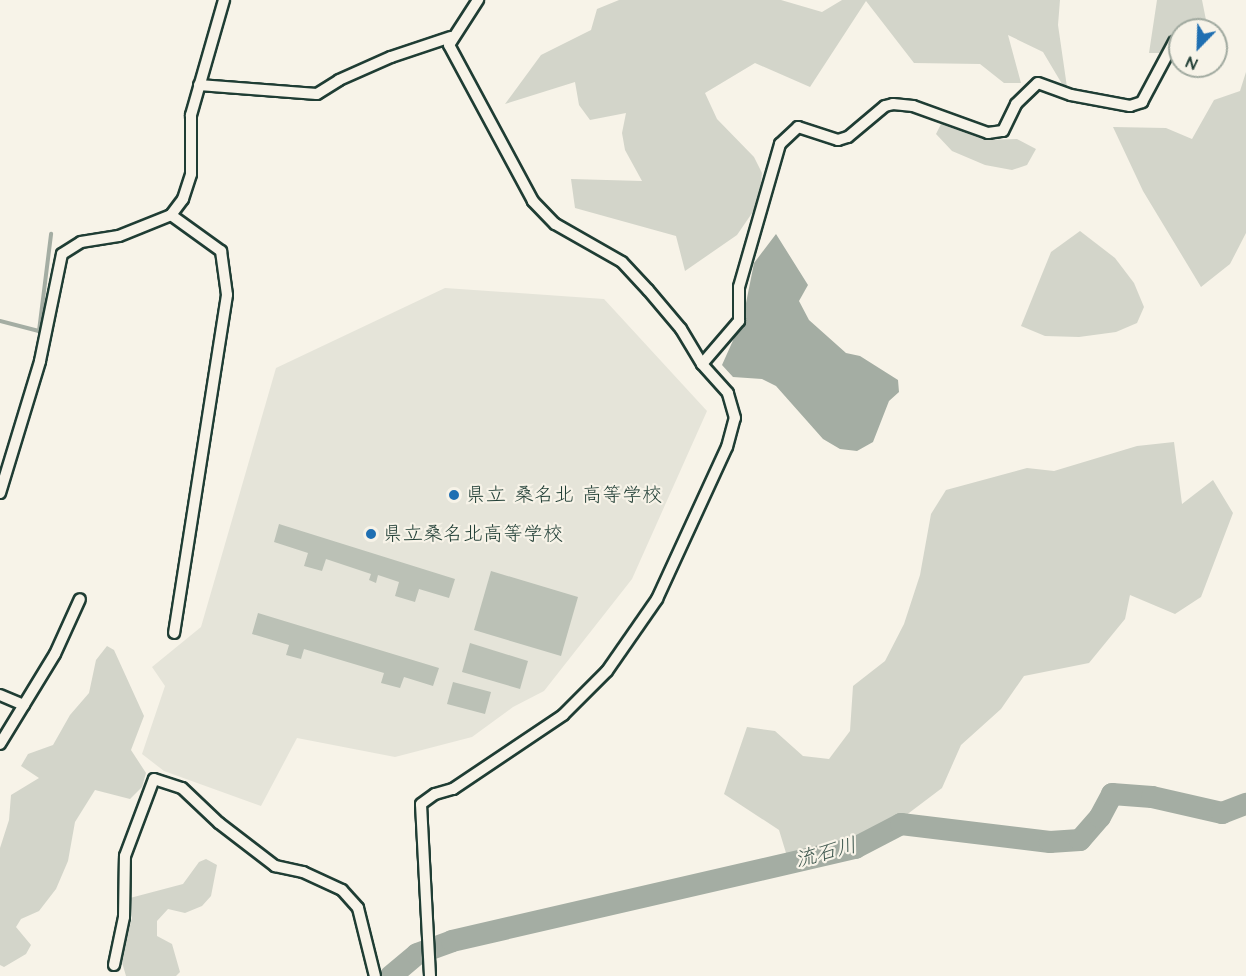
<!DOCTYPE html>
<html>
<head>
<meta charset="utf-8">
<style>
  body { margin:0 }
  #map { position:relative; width:1246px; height:976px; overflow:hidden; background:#f7f3e8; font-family:"Architects Daughter","Klee One",sans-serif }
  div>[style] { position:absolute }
  .built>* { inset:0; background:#e5e4d9 }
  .green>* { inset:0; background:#d3d5ca }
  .water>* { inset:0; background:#a4ada3 }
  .stream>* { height:4px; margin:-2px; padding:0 2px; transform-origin:2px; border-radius:2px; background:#a4ada3 }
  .river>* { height:22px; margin:-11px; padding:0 11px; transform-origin:11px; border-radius:11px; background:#a4ada3 }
  .building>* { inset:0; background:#bbc1b6 }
  .roads { filter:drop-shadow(2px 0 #1f3d34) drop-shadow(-2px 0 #1f3d34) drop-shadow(0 2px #1f3d34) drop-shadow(0 -2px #1f3d34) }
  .street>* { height:10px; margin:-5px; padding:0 5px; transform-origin:5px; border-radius:5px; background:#f7f3e8 }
  .dots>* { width:16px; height:16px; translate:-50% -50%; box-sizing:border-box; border:3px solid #f7f3e8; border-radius:50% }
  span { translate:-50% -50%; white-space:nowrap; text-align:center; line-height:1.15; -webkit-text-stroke:4.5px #f7f3e8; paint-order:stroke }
  .poi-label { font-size:20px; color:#1f3d34 }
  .left { translate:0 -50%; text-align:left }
  .water-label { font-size:21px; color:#405950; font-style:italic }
  .north { position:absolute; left:1168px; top:18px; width:60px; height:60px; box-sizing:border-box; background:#f7f3e8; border:2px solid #a1aaa0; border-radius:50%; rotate:203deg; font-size:16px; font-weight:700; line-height:24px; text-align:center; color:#1f3d34 }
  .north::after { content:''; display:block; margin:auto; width:21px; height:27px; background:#1f6fb2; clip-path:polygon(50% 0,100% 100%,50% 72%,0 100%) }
</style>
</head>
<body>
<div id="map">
  <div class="built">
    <div style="clip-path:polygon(445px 288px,604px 299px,707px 411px,632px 579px,544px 691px,513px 707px,472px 737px,395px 757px,297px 738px,261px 806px,164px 771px,142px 754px,165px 686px,152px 667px,201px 627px,276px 368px)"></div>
  </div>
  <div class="green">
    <div style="clip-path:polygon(619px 0,781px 0,822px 12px,842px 0,1060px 0,1058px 25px,1068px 94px,1043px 52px,1008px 35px,1021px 83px,1004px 83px,980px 64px,914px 63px,866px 1px,810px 87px,755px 63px,705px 93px,717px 119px,754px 157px,762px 173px,759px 203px,737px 235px,685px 271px,676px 236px,575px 208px,571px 179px,642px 181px,625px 150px,622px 133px,626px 113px,590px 120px,579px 105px,575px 82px,505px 104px,541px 55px,591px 30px,597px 9px)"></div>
    <div style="clip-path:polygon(1157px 0,1202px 0,1206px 20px,1199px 30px,1180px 30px,1180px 53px,1149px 53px)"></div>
    <div style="clip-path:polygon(1246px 72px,1246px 233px,1230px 264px,1201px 287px,1143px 191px,1113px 127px,1166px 128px,1192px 139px,1214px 100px,1240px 91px)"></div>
    <div style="clip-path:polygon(941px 124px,985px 140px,1017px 139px,1036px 149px,1027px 165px,1012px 170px,985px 165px,952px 151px,936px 134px)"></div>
    <div style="clip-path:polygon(1080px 231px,1115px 258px,1134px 283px,1144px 307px,1137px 323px,1116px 332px,1079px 337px,1045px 336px,1021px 326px,1051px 252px)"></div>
    <div style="clip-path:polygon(1174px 442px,1182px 504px,1213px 480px,1233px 513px,1201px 597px,1175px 614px,1130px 595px,1125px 619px,1089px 663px,1024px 676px,1001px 709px,961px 745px,942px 788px,901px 819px,852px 845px,804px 855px,786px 853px,779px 830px,724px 794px,747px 727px,775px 731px,803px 756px,829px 759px,850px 731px,853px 686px,885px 661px,904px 624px,920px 575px,931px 514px,946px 490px,1027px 468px,1054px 471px,1137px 446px)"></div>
    <div style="clip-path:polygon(107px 646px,114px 650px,144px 716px,131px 750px,146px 773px,142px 787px,130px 799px,95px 790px,75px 822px,68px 861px,56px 889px,39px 911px,21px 919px,16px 927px,31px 945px,26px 954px,4px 967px,0 965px,0 848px,9px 820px,11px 795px,39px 778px,21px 766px,28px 754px,53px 745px,70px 715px,89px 693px,96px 660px)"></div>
    <div style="clip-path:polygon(206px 859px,217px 865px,211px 896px,202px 906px,185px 913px,168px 909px,157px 921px,157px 936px,172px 944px,180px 972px,176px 976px,126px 976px,121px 959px,132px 918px,127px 904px,130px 898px,183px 884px,199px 862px)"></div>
  </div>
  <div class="water">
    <div style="clip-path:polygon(776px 234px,808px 285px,799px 301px,809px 320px,846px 353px,860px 356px,898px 380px,899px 392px,889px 401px,873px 442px,857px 451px,840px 449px,823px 439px,776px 386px,762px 379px,733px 377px,722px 365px,743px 318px,754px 263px)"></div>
  </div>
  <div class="stream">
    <div style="left:0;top:321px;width:40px;rotate:14.4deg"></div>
    <div style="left:39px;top:331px;width:98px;rotate:-82.9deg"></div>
  </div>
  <div class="river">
    <div style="left:391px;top:976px;width:34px;rotate:-40deg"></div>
    <div style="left:417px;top:954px;width:37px;rotate:-20deg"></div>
    <div style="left:452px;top:941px;width:414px;rotate:-13deg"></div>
    <div style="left:855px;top:848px;width:52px;rotate:-27.6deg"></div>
    <div style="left:901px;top:824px;width:150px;rotate:6.9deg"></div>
    <div style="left:1050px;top:842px;width:30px;rotate:-4deg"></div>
    <div style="left:1080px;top:840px;width:30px;rotate:-49deg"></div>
    <div style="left:1100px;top:817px;width:26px;rotate:-62deg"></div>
    <div style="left:1112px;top:794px;width:40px;rotate:4.3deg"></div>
    <div style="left:1152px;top:797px;width:72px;rotate:12.9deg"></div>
    <div style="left:1222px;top:813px;width:26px;rotate:-21deg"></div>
  </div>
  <div class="building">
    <div style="clip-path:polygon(279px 524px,455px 579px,449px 598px,419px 589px,415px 602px,395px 596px,399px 582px,378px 575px,376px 583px,369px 580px,371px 574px,326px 559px,322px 571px,304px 566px,308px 553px,274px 542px)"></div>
    <div style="clip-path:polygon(491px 571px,578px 597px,561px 656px,474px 630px)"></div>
    <div style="clip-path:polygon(258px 613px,439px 668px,433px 686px,404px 677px,400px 688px,381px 683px,384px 673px,304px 649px,301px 659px,286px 655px,289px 645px,252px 634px)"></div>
    <div style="clip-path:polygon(470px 643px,528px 661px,520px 689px,462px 672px)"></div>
    <div style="clip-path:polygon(453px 682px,491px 692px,485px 714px,447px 704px)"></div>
  </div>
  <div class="roads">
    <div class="street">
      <div style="left:199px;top:85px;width:118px;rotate:4.4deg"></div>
      <div style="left:317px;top:94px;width:26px;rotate:-32deg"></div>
      <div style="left:339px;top:80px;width:57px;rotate:-23.9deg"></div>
      <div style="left:391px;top:57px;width:63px;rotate:-18.4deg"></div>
      <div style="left:171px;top:215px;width:62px;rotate:35.8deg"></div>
      <div style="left:221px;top:251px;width:44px;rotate:82.2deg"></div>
      <div style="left:227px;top:295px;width:342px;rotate:98.9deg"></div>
      <div style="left:702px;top:364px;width:57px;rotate:-49.3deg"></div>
      <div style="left:739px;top:321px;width:34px;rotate:-90deg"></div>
      <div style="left:739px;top:287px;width:149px;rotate:-74deg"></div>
      <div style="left:780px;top:144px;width:25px;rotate:-43deg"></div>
      <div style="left:798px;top:127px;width:42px;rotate:18deg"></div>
      <div style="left:838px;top:140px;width:10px;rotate:-17deg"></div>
      <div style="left:848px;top:137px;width:48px;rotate:-40deg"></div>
      <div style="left:885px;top:106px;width:8px;rotate:-14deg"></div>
      <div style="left:893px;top:104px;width:20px;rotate:6deg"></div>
      <div style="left:913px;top:106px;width:80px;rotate:19.8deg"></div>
      <div style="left:988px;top:133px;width:15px;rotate:-8deg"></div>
      <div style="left:1003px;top:131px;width:30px;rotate:-64deg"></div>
      <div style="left:1016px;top:104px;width:30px;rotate:-44deg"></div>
      <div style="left:1038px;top:83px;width:35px;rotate:20deg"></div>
      <div style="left:1071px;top:95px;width:60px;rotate:10.6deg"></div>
      <div style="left:1130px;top:106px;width:13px;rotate:-18deg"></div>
      <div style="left:1142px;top:102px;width:68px;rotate:-61.9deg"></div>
      <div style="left:0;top:493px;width:138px;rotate:-73.1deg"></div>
      <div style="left:40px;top:361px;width:109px;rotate:-78.4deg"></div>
      <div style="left:62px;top:254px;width:22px;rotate:-32deg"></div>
      <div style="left:81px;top:242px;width:38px;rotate:-9deg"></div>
      <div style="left:119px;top:236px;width:56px;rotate:-22deg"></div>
      <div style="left:171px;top:215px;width:20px;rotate:-53deg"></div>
      <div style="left:183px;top:199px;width:26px;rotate:-72deg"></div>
      <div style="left:191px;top:174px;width:59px;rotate:-90deg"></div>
      <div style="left:191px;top:115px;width:120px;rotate:-74deg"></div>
      <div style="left:0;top:695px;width:26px;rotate:23deg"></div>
      <div style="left:0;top:744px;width:105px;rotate:-58.6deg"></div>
      <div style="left:55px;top:654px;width:60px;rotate:-65.6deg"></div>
      <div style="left:114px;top:965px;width:49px;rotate:-78.2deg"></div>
      <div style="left:124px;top:917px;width:61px;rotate:-89.1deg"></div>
      <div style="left:125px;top:856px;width:82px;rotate:-69.4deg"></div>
      <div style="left:154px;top:779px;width:29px;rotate:18deg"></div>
      <div style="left:182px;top:788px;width:51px;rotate:43.4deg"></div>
      <div style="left:219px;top:823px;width:71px;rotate:37.5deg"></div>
      <div style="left:275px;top:866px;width:29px;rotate:12deg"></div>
      <div style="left:303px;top:872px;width:43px;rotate:24.8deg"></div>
      <div style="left:342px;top:890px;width:24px;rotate:48deg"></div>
      <div style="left:358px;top:908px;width:70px;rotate:76deg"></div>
      <div style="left:430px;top:976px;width:172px;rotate:-93deg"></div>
      <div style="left:421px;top:804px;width:17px;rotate:-36deg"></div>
      <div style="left:435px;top:794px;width:19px;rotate:-16deg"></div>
      <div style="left:453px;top:789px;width:133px;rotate:-33.9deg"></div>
      <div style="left:563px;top:715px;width:62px;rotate:-45deg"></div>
      <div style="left:607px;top:671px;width:88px;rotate:-55.2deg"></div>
      <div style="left:657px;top:599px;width:167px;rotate:-65.3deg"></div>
      <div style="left:727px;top:447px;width:30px;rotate:-75deg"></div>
      <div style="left:735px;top:418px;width:26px;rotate:-106deg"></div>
      <div style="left:728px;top:393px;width:39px;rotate:-132deg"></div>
      <div style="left:702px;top:364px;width:41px;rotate:-121deg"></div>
      <div style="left:681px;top:329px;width:51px;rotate:-130.2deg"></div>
      <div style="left:648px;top:290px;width:38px;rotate:-133deg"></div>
      <div style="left:622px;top:262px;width:77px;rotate:-150.4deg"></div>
      <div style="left:555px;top:224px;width:32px;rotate:-134deg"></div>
      <div style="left:533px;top:201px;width:177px;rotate:-118.3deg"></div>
      <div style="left:449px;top:45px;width:54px;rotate:-57.2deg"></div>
    </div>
  </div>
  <div class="dots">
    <div style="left:454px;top:495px;background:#1f6fb2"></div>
    <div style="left:371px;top:534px;background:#1f6fb2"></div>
  </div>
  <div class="poi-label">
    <span class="left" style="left:466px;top:495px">県立 桑名北 高等学校</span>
    <span class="left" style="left:383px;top:534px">県立桑名北高等学校</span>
  </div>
  <div class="water-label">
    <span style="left:826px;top:853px;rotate:-15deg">流石川</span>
  </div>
  <div class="north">N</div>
</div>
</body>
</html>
